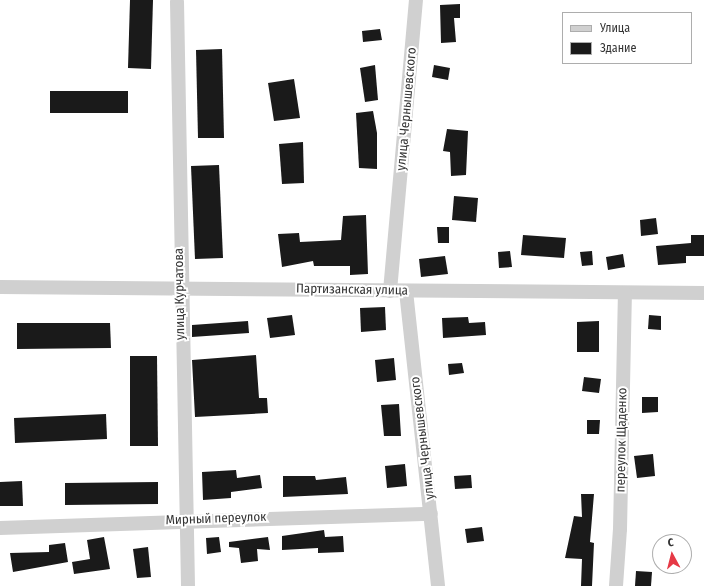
<!DOCTYPE html>
<html>
<head>
<meta charset="utf-8">
<style>
  body { margin:0 }
  #map { position:relative; width:704px; height:586px; overflow:hidden; background:#fff; font-family:"Fira Sans Condensed",sans-serif }
  div>[style] { position:absolute }
  .building>* { inset:0; background:#1a1a1a }
  .street>* { height:14px; margin:-7px; padding:0 7px; transform-origin:7px; border-radius:7px; background:#d0d0d0 }
  span { translate:-50% -50%; white-space:nowrap; text-align:center; line-height:1.15; -webkit-text-stroke:4px #fff; paint-order:stroke }
  .street-label { font-size:13px; color:#333 }
  .legend { position:absolute; left:562px; top:12px; width:130px; height:52px; box-sizing:border-box; background:#fff; border:1px solid #adadad; margin:0; padding:5px 7px; list-style:none; font-size:12px; color:#333 }
  .legend li { display:flex; align-items:center; gap:8px; height:20px }
  .legend b { width:20px; border:1px solid #adadad }
  .north { position:absolute; left:652px; top:534px; width:40px; height:40px; box-sizing:border-box; background:#fff; border:1px solid #adadad; border-radius:50%; rotate:353deg; font-size:11px; font-weight:700; line-height:16px; text-align:center; color:#333 }
  .north::after { content:''; display:block; margin:auto; width:14px; height:18px; background:#e63946; clip-path:polygon(50% 0,100% 100%,50% 72%,0 100%) }
</style>
</head>
<body>
<div id="map">
  <div class="building">
    <div style="clip-path:polygon(130px 0,153px 0,151px 69px,128px 68px)"></div>
    <div style="clip-path:polygon(460px 4px,460px 18px,454px 18px,456px 42px,441px 43px,440px 5px)"></div>
    <div style="clip-path:polygon(380px 29px,382px 40px,363px 42px,362px 31px)"></div>
    <div style="clip-path:polygon(222px 49px,224px 138px,198px 138px,196px 50px)"></div>
    <div style="clip-path:polygon(375px 65px,378px 100px,365px 102px,360px 68px)"></div>
    <div style="clip-path:polygon(434px 65px,450px 68px,448px 80px,432px 77px)"></div>
    <div style="clip-path:polygon(294px 79px,300px 118px,274px 121px,268px 83px)"></div>
    <div style="clip-path:polygon(50px 91px,128px 91px,128px 113px,50px 113px)"></div>
    <div style="clip-path:polygon(373px 111px,377px 133px,377px 169px,359px 168px,356px 113px)"></div>
    <div style="clip-path:polygon(447px 129px,468px 131px,466px 175px,451px 176px,450px 152px,443px 151px)"></div>
    <div style="clip-path:polygon(303px 142px,304px 183px,282px 184px,279px 144px)"></div>
    <div style="clip-path:polygon(219px 165px,223px 258px,195px 259px,191px 166px)"></div>
    <div style="clip-path:polygon(454px 196px,478px 198px,476px 222px,452px 220px)"></div>
    <div style="clip-path:polygon(366px 215px,368px 274px,350px 275px,350px 266px,314px 266px,313px 261px,282px 267px,278px 234px,299px 233px,300px 242px,341px 240px,343px 216px)"></div>
    <div style="clip-path:polygon(656px 218px,658px 234px,641px 236px,640px 220px)"></div>
    <div style="clip-path:polygon(437px 227px,449px 227px,449px 243px,438px 243px)"></div>
    <div style="clip-path:polygon(523px 235px,566px 238px,564px 258px,521px 255px)"></div>
    <div style="clip-path:polygon(691px 235px,704px 235px,704px 256px,686px 256px,686px 263px,658px 265px,656px 246px,691px 243px)"></div>
    <div style="clip-path:polygon(510px 251px,512px 267px,499px 268px,498px 252px)"></div>
    <div style="clip-path:polygon(592px 251px,593px 265px,582px 266px,580px 252px)"></div>
    <div style="clip-path:polygon(623px 254px,625px 267px,608px 270px,606px 257px)"></div>
    <div style="clip-path:polygon(445px 256px,448px 274px,421px 277px,419px 259px)"></div>
    <div style="clip-path:polygon(385px 307px,386px 330px,361px 332px,360px 308px)"></div>
    <div style="clip-path:polygon(292px 315px,295px 335px,270px 338px,267px 318px)"></div>
    <div style="clip-path:polygon(649px 315px,661px 316px,661px 330px,648px 329px)"></div>
    <div style="clip-path:polygon(468px 317px,469px 323px,485px 322px,486px 335px,443px 338px,442px 318px)"></div>
    <div style="clip-path:polygon(248px 321px,249px 333px,192px 337px,192px 325px)"></div>
    <div style="clip-path:polygon(599px 321px,599px 352px,577px 352px,577px 322px)"></div>
    <div style="clip-path:polygon(17px 323px,110px 323px,111px 348px,17px 349px)"></div>
    <div style="clip-path:polygon(256px 355px,259px 398px,267px 398px,268px 413px,195px 417px,192px 360px)"></div>
    <div style="clip-path:polygon(130px 356px,157px 356px,158px 446px,130px 446px)"></div>
    <div style="clip-path:polygon(394px 358px,396px 380px,377px 382px,375px 360px)"></div>
    <div style="clip-path:polygon(462px 363px,464px 373px,449px 375px,448px 364px)"></div>
    <div style="clip-path:polygon(584px 377px,601px 379px,599px 393px,582px 391px)"></div>
    <div style="clip-path:polygon(642px 397px,658px 397px,658px 412px,642px 413px)"></div>
    <div style="clip-path:polygon(399px 404px,401px 436px,384px 436px,381px 405px)"></div>
    <div style="clip-path:polygon(106px 414px,107px 439px,15px 443px,14px 418px)"></div>
    <div style="clip-path:polygon(587px 420px,600px 420px,599px 434px,587px 434px)"></div>
    <div style="clip-path:polygon(653px 454px,655px 476px,637px 478px,634px 456px)"></div>
    <div style="clip-path:polygon(405px 464px,407px 486px,387px 488px,385px 466px)"></div>
    <div style="clip-path:polygon(236px 470px,237px 478px,260px 475px,262px 488px,231px 492px,231px 498px,203px 500px,202px 472px)"></div>
    <div style="clip-path:polygon(471px 475px,472px 488px,455px 489px,454px 476px)"></div>
    <div style="clip-path:polygon(283px 476px,315px 476px,316px 480px,346px 477px,348px 494px,283px 497px)"></div>
    <div style="clip-path:polygon(22px 481px,23px 506px,0 506px,0 482px)"></div>
    <div style="clip-path:polygon(158px 482px,158px 504px,65px 505px,65px 483px)"></div>
    <div style="clip-path:polygon(581px 494px,594px 494px,590px 542px,594px 543px,592px 586px,581px 586px,582px 559px,565px 558px,574px 516px,582px 517px)"></div>
    <div style="clip-path:polygon(482px 527px,484px 541px,467px 543px,465px 529px)"></div>
    <div style="clip-path:polygon(324px 530px,325px 537px,343px 536px,344px 552px,318px 553px,318px 548px,282px 550px,282px 536px)"></div>
    <div style="clip-path:polygon(104px 537px,110px 569px,74px 574px,72px 562px,90px 559px,87px 540px)"></div>
    <div style="clip-path:polygon(219px 537px,221px 552px,207px 554px,206px 538px)"></div>
    <div style="clip-path:polygon(268px 537px,270px 550px,257px 549px,258px 561px,241px 563px,239px 548px,229px 547px,229px 542px)"></div>
    <div style="clip-path:polygon(65px 543px,68px 562px,13px 572px,10px 553px,49px 552px,49px 545px)"></div>
    <div style="clip-path:polygon(148px 547px,151px 577px,137px 578px,133px 549px)"></div>
    <div style="clip-path:polygon(636px 571px,652px 572px,651px 586px,635px 586px)"></div>
  </div>
  <div class="street">
    <div style="left:177px;top:2px;width:584px;rotate:88.92deg"></div>
    <div style="left:0;top:287px;width:704px;rotate:0.49deg"></div>
    <div style="left:390px;top:291px;width:292px;rotate:-84.9deg"></div>
    <div style="left:406px;top:291px;width:297px;rotate:83.8deg"></div>
    <div style="left:0;top:528px;width:431px;rotate:-1.9deg"></div>
    <div style="left:616px;top:586px;width:57px;rotate:-86deg"></div>
    <div style="left:620px;top:529px;width:236px;rotate:-88.8deg"></div>
  </div>
  <div class="street-label">
    <span style="left:407px;top:109px;rotate:-85deg">улица Чернышевского</span>
    <span style="left:352px;top:290px;rotate:1deg">Партизанская улица</span>
    <span style="left:180px;top:294px;rotate:-91deg">улица Курчатова</span>
    <span style="left:423px;top:438px;rotate:-97deg">улица Чернышевского</span>
    <span style="left:622px;top:440px;rotate:-89deg">переулок Щаденко</span>
    <span style="left:216px;top:519px;rotate:-2deg">Мирный переулок</span>
  </div>
  <ul class="legend">
  <li><b style="height:5px;background:#d0d0d0"></b>Улица</li>
  <li><b style="height:11px;background:#1a1a1a"></b>Здание</li>
  </ul>
  <div class="north">С</div>
</div>
</body>
</html>
